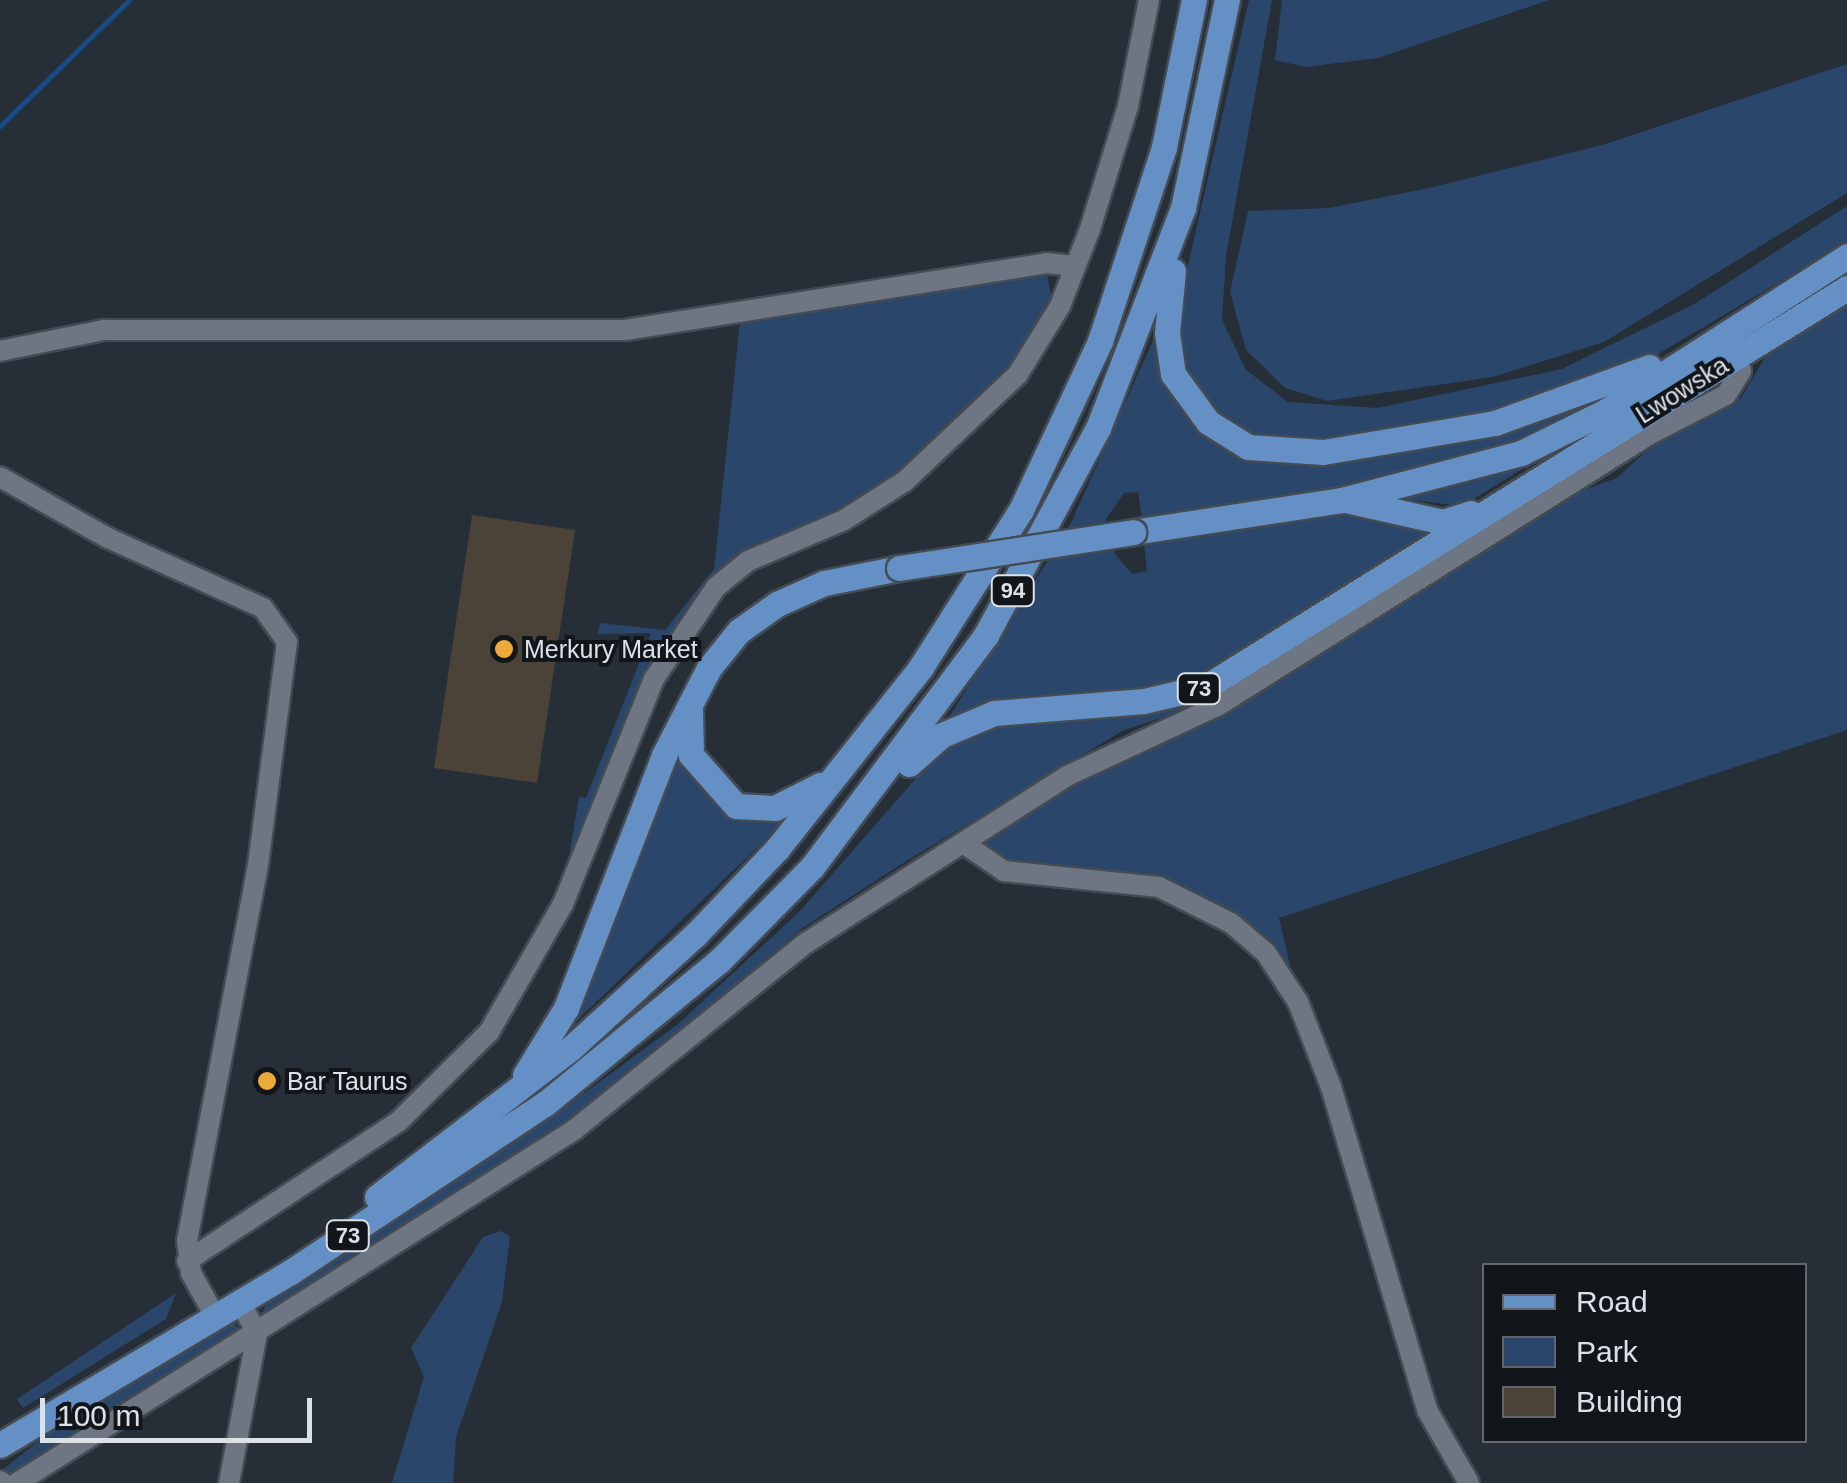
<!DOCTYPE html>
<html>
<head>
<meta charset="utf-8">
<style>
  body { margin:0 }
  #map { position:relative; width:1847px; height:1483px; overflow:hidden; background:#262e38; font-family:Arial,sans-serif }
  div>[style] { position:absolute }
  .green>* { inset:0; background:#2a466a }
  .stream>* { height:5px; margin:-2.5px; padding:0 2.5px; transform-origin:2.5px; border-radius:2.5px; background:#194c87 }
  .building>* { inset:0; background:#4b4337 }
  .roads { filter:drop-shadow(2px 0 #444b53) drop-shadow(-2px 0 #444b53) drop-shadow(0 2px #444b53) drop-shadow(0 -2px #444b53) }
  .minor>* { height:20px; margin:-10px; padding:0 10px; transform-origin:10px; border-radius:10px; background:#6d7682 }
  .major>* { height:25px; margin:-12.5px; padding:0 12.5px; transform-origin:12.5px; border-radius:12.5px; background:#6590c6 }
  .bridges { filter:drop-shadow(2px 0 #444b53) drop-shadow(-2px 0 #444b53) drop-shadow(0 2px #444b53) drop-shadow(0 -2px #444b53) }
  .major-bridge>* { height:25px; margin:-12.5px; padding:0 12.5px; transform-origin:12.5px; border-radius:12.5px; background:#6590c6 }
  .dots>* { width:28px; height:28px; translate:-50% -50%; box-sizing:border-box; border:5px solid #12161b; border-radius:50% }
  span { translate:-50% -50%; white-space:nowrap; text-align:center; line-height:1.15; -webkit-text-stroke:8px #12161b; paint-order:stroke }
  .shield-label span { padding:2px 8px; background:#12161b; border:2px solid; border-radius:8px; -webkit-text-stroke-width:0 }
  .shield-label { font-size:22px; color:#dce1e8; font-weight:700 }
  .street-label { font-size:25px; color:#dce1e8 }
  .poi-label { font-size:25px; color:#dce1e8 }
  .left { translate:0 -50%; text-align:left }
  .legend { position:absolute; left:1482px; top:1263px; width:325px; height:180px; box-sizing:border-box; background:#12161b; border:2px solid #63676d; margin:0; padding:12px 18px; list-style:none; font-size:30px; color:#dce1e8 }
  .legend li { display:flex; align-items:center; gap:20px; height:50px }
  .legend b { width:50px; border:2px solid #63676d }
  .scale { position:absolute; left:40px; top:1398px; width:272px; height:45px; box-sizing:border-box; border:5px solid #dce1e8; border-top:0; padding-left:12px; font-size:30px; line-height:35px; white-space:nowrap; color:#dce1e8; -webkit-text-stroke:8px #12161b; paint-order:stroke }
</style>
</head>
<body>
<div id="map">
  <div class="green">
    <div style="clip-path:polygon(1249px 0,1272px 0,1226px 256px,1222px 320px,1246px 370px,1288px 402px,1377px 408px,1562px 369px,1696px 303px,1847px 206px,1847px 242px,1641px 364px,1542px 402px,1321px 444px,1245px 435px,1194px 391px,1175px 321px)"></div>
    <div style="clip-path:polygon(1282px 0,1549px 0,1378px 58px,1305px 67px,1275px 60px)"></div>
    <div style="clip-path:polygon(1847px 64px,1847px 193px,1604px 342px,1493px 377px,1327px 401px,1285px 388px,1246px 350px,1230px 292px,1248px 211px,1329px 208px,1429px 188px,1602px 145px)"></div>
    <div style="clip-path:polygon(1047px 275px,1053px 305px,1011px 375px,884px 490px,708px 583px,680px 617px,569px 857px,579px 797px,586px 798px,651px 633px,598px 634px,600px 623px,665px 630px,714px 569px,740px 322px)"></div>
    <div style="clip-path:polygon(1847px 299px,1847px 730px,1279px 918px,1295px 986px,1276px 958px,1142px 876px,991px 858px,982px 840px,1084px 775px,1572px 494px,1617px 478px,1669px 430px,1741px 398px,1770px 349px)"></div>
    <div style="clip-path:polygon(1157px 332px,1157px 345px,1256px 458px,1274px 462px,1472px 437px,1619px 390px,1538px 437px,1363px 484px,1142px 518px,1138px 492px,1124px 493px,1106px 519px,1115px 554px,1132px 574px,1147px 571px,1144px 545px,1339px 514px,1441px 530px,1216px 673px,1127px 694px,1032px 695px,946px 722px,1070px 525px)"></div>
    <div style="clip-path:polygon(1722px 379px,1720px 389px,1216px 700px,1124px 730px,908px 860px,804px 927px,581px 1116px,270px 1314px,263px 1311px,270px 1295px,583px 1094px,678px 1024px,800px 911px,918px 776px,963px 737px,990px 726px,1175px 706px)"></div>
    <div style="clip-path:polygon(1560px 446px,1462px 506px,1404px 499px,1473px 482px)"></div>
    <div style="clip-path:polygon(677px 744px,689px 774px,718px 805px,758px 820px,789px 817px,567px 1030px)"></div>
    <div style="clip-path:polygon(500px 1231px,510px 1236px,502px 1302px,456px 1437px,453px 1483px,392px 1483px,424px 1377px,411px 1348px,483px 1237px)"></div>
    <div style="clip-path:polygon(176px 1293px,166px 1319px,23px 1408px,17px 1399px)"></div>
    <div style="clip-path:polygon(232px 1319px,241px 1332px,14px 1476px,0 1472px,52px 1430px)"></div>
  </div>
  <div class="stream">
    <div style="left:0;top:126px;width:180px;rotate:-44.3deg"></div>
  </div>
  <div class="building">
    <div style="clip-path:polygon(472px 515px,575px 530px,537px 783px,434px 768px)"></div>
  </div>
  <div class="roads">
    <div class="minor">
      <div style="left:0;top:351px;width:106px;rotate:-11.4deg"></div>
      <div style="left:104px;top:330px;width:521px"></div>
      <div style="left:625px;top:330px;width:426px;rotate:-9deg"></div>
      <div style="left:1046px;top:263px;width:29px;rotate:6deg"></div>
      <div style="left:0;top:477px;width:124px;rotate:29.5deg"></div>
      <div style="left:108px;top:538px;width:170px;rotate:24.3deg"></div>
      <div style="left:263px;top:608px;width:42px;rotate:54.8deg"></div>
      <div style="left:287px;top:642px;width:225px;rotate:97.4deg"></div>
      <div style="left:258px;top:865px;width:382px;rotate:100.7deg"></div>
      <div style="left:187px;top:1240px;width:33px;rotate:83deg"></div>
      <div style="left:191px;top:1273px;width:39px;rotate:61deg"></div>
      <div style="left:963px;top:843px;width:50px;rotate:34.3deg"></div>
      <div style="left:1004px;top:871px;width:156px;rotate:5.9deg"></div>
      <div style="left:1159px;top:887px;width:80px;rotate:26.6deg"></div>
      <div style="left:1231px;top:923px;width:46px;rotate:40.6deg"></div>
      <div style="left:1266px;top:953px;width:59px;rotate:56.9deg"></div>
      <div style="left:1298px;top:1002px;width:91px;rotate:68.8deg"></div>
      <div style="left:1331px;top:1087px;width:337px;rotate:73.4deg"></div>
      <div style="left:1427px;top:1410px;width:84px;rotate:60.1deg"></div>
      <div style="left:187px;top:1261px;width:254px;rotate:-33.4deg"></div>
      <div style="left:399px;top:1121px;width:127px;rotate:-44.7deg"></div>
      <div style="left:489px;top:1032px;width:148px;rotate:-60deg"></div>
      <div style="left:563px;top:904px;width:243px;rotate:-68deg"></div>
      <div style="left:654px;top:679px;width:111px;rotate:-56deg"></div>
      <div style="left:716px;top:587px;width:41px;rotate:-39.1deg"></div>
      <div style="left:748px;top:561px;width:104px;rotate:-23.1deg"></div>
      <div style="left:844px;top:520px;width:72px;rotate:-32.6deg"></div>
      <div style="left:905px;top:481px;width:156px;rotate:-43.4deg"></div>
      <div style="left:1018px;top:374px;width:80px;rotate:-58.3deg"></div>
      <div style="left:1060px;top:306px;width:83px;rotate:-68.7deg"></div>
      <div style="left:1090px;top:229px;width:129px;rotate:-72.8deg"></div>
      <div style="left:1128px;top:106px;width:108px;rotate:-78.8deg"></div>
      <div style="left:0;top:1481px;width:4px;rotate:34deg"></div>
      <div style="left:17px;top:1483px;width:659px;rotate:-32.36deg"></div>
      <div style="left:574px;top:1130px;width:298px;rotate:-38.9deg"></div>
      <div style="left:806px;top:943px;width:310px;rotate:-32.6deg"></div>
      <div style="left:1067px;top:776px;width:168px;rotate:-25deg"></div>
      <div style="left:1219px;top:705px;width:509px;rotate:-32.16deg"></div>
      <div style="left:1650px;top:434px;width:85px;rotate:-27.2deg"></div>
      <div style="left:1726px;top:395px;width:28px;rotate:-58deg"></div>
      <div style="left:1741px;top:371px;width:28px;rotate:-107deg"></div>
      <div style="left:229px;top:1483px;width:153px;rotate:-79.4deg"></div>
      <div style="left:257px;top:1333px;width:35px;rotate:-119deg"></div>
    </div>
    <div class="major">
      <div style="left:1173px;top:271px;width:62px;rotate:95.5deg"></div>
      <div style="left:1167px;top:333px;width:41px;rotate:81.7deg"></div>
      <div style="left:1173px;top:374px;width:59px;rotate:53.9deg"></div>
      <div style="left:1208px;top:422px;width:47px;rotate:32deg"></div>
      <div style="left:1248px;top:447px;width:75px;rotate:3.8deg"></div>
      <div style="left:1323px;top:452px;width:174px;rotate:-9.6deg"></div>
      <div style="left:1495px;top:423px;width:164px;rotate:-20deg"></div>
      <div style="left:1350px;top:501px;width:95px;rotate:12.7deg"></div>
      <div style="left:1443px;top:522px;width:29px;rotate:-18deg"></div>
      <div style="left:1133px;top:532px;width:211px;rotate:-8.7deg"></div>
      <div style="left:1342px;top:500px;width:185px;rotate:-14.7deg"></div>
      <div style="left:1521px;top:453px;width:95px;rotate:-26.3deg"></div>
      <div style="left:1606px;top:411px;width:287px;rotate:-32.7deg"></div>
      <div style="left:690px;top:710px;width:45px;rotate:88.7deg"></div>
      <div style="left:691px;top:755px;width:68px;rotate:48.6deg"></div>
      <div style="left:736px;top:806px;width:39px;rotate:3deg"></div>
      <div style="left:775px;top:808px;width:51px;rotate:-27.1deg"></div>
      <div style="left:909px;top:764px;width:44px;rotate:-41.3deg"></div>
      <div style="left:942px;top:735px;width:56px;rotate:-22.9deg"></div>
      <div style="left:994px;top:713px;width:150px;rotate:-4.6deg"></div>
      <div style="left:1144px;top:701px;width:65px;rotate:-13.4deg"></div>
      <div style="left:1207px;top:686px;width:754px;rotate:-31.88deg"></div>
      <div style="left:525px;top:1075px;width:79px;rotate:-58.5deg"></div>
      <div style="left:566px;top:1008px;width:271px;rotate:-68.8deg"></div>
      <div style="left:664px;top:755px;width:98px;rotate:-62.7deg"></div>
      <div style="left:709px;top:668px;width:48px;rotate:-51deg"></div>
      <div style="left:739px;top:631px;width:47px;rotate:-35.4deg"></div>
      <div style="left:777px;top:604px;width:51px;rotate:-24.1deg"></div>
      <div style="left:824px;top:583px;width:76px;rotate:-11.3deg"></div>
      <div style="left:377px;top:1197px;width:243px;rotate:-37.5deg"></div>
      <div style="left:570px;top:1049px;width:171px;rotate:-42.4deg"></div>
      <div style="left:696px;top:934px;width:117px;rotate:-46.4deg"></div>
      <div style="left:777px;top:849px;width:232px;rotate:-51.6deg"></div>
      <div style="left:921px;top:667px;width:186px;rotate:-57.5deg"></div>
      <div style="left:1021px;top:510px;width:187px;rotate:-64.9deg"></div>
      <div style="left:1100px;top:341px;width:204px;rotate:-71.7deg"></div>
      <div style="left:1164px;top:147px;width:150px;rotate:-78.5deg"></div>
      <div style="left:0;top:1445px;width:336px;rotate:-30.8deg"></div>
      <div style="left:289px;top:1273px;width:308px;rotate:-33.5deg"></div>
      <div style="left:546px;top:1103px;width:224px;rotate:-39.4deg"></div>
      <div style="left:719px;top:961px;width:132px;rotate:-45.3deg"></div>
      <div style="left:812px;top:867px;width:290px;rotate:-53.1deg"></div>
      <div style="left:986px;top:635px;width:235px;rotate:-61.6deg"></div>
      <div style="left:1098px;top:428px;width:236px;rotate:-68.9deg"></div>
      <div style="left:1183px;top:208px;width:213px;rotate:-78.1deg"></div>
    </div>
  </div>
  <div class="bridges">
    <div class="major-bridge">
      <div style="left:899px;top:568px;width:237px;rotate:-8.7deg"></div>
    </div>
  </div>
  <div class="dots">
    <div style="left:504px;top:649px;background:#ebaa39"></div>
    <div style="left:267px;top:1081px;background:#ebaa39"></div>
  </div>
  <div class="shield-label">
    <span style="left:1013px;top:591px">94</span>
    <span style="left:1199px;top:689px">73</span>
    <span style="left:348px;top:1236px">73</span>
  </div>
  <div class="street-label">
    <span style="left:1682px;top:390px;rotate:-32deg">Lwowska</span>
  </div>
  <div class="poi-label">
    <span class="left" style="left:524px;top:649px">Merkury Market</span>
    <span class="left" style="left:287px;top:1081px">Bar Taurus</span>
  </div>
  <ul class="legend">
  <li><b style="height:12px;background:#6590c6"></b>Road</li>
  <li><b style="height:28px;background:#2a466a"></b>Park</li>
  <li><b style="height:28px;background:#4b4337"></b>Building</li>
  </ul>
  <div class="scale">100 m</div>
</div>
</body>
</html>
